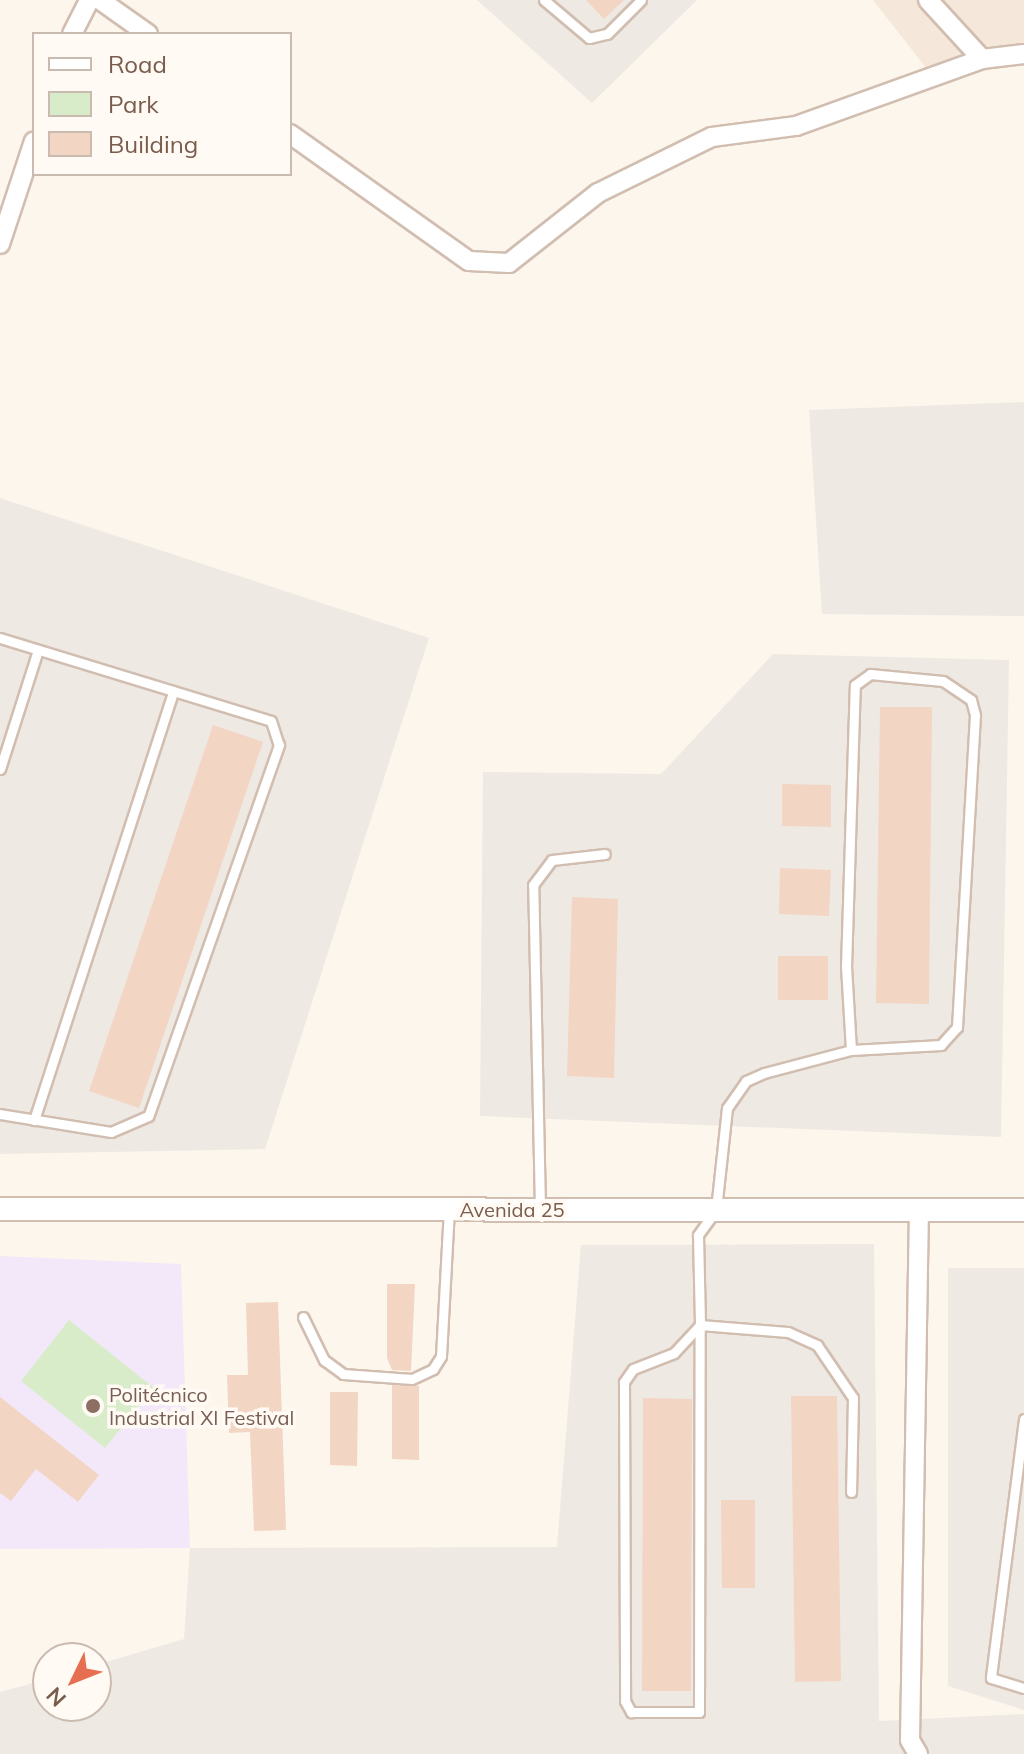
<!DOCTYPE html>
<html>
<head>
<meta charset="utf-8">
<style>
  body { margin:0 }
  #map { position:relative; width:1024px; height:1754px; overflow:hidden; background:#fdf6ec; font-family:Mulish,sans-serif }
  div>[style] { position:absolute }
  .residential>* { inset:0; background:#f5e8da }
  .industrial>* { inset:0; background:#efe9e4 }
  .education>* { inset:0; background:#f3e8fa }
  .green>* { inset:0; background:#d8ecc9 }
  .building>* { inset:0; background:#f3d5c3 }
  .roads { filter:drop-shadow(2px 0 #d1beb0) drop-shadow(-2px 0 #d1beb0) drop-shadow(0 2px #d1beb0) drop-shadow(0 -2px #d1beb0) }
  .service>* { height:9px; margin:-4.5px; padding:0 4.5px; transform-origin:4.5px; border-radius:4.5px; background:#fff }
  .minor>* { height:18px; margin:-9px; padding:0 9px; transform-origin:9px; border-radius:9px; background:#fff }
  .tertiary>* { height:22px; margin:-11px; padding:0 11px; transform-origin:11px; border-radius:11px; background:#fff }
  .dots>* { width:22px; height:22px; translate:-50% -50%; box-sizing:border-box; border:4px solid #fffaf3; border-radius:50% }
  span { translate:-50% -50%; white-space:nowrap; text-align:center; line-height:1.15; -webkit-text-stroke:7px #fffaf3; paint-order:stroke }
  .street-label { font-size:20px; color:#7a5c4d }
  .education-label { font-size:20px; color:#785e54 }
  .left { translate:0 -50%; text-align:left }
  .legend { position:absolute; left:32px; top:32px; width:260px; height:144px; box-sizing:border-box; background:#fffaf3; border:2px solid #cabbb1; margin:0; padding:10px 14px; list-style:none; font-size:24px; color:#7a5c4d }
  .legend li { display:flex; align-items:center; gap:16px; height:40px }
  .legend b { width:40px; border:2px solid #cabbb1 }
  .north { position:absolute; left:32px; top:1642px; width:80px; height:80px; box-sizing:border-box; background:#fffaf3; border:2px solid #cabbb1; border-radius:50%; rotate:227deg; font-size:22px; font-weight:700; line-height:32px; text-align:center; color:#7a5c4d }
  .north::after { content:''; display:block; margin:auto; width:28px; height:36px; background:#e76f51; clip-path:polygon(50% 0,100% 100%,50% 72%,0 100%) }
</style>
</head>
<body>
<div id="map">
  <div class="residential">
    <div style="clip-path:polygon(873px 0,1024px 0,1024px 65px,934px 78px)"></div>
  </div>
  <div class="industrial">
    <div style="clip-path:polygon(477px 0,697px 0,592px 103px)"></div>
    <div style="clip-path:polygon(1024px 402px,1024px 616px,822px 614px,809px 410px)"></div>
    <div style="clip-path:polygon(0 498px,429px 638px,265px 1149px,0 1154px)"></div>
    <div style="clip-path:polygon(773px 654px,1009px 660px,1001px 1137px,480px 1116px,483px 772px,661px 774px)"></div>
    <div style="clip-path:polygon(874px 1244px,879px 1721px,1024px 1714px,1024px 1754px,0 1754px,0 1692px,48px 1679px,48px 1706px,96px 1706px,96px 1665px,184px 1639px,190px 1548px,557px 1547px,581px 1245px)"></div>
    <div style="clip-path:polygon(948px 1268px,1024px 1268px,1024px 1710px,948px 1686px)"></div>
  </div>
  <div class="education">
    <div style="clip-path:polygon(0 1256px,181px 1264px,190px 1548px,0 1549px)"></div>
  </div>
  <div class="green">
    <div style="clip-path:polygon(69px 1320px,154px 1388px,105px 1448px,21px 1381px)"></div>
  </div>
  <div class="building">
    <div style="clip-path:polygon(586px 0,624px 0,604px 19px)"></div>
    <div style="clip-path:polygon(880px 707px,932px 707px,929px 1004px,876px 1003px)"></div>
    <div style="clip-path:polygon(213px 725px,263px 742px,139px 1108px,89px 1091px)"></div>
    <div style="clip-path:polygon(782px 784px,831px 785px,831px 827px,782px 826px)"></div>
    <div style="clip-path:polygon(780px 868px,831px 870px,829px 916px,779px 914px)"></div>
    <div style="clip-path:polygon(572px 897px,618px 899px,614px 1078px,567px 1076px)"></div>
    <div style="clip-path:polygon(778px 956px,828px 956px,828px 1000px,778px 1000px)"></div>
    <div style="clip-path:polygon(387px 1284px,415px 1284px,411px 1371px,392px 1370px,387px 1358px)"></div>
    <div style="clip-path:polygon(278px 1302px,286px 1530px,254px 1531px,250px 1432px,229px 1433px,227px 1375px,248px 1375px,246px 1303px)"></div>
    <div style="clip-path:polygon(392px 1385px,419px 1386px,419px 1460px,392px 1459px)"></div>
    <div style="clip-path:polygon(330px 1392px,358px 1392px,357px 1466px,330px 1465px)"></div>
    <div style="clip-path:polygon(791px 1396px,837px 1396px,841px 1681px,795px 1682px)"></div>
    <div style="clip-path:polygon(0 1397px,99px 1475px,78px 1502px,36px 1469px,11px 1501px,0 1493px)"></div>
    <div style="clip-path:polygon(643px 1398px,692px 1399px,691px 1691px,642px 1691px)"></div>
    <div style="clip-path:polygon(721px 1500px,755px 1500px,755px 1588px,722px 1588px)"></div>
  </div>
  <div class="roads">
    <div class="service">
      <div style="left:544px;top:0;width:59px;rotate:40.2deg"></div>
      <div style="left:589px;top:38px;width:18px;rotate:-13deg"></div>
      <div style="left:607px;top:34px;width:48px;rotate:-45deg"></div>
      <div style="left:0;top:638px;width:283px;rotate:17deg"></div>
      <div style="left:271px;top:721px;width:25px;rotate:72deg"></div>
      <div style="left:279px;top:745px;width:393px;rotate:109.4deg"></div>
      <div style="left:148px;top:1116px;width:40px;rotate:156.6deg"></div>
      <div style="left:111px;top:1132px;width:112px;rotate:-170.8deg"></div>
      <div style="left:0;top:769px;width:125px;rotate:-72.3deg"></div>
      <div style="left:851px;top:1050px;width:83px;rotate:-93.4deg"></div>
      <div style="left:846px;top:967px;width:282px;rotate:-88.2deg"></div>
      <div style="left:855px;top:685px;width:19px;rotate:-36deg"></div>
      <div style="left:870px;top:674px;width:73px;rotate:5.5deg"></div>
      <div style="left:943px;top:681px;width:34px;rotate:34deg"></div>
      <div style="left:971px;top:700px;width:16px;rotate:75deg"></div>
      <div style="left:975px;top:715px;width:313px;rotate:93.3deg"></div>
      <div style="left:957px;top:1027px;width:24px;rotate:132deg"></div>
      <div style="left:941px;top:1045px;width:90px;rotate:176.8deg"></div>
      <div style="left:851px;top:1050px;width:90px;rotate:165.2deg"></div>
      <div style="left:764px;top:1073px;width:20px;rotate:156deg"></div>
      <div style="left:746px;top:1081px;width:33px;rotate:125deg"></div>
      <div style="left:727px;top:1108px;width:103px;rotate:96.2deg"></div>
      <div style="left:716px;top:1210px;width:31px;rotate:126deg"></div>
      <div style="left:698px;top:1235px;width:90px;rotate:88.7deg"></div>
      <div style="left:700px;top:1325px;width:38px;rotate:133deg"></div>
      <div style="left:674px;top:1353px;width:44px;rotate:158.7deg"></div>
      <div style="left:633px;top:1369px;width:16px;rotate:125deg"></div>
      <div style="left:624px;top:1382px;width:319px;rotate:89.8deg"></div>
      <div style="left:625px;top:1701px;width:13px;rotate:61deg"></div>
      <div style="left:631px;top:1712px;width:68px"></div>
      <div style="left:699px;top:1712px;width:387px;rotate:-89.9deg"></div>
      <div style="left:700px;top:1325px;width:88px;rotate:4.5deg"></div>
      <div style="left:788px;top:1332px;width:32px;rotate:24deg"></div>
      <div style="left:817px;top:1345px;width:64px;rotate:55.8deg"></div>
      <div style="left:853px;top:1398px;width:94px;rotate:91.2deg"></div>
      <div style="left:34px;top:1120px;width:451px;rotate:-72deg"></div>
      <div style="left:540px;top:1209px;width:324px;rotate:-91.2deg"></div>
      <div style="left:533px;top:885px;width:31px;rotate:-53deg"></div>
      <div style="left:552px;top:860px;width:53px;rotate:-6.5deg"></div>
      <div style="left:303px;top:1317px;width:48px;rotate:64deg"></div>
      <div style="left:324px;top:1360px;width:24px;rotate:36deg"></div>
      <div style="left:343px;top:1374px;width:69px;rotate:4.1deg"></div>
      <div style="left:412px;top:1379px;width:23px;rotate:-25deg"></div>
      <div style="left:433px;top:1369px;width:15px;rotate:-58deg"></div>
      <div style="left:441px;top:1356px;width:147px;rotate:-86.9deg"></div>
      <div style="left:1024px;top:1419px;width:261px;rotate:97.3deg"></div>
      <div style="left:991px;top:1678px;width:34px;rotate:17deg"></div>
    </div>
    <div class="minor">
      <div style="left:100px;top:0;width:59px;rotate:35.3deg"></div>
      <div style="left:928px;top:0;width:80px;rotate:47.5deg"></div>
      <div style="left:72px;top:34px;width:38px;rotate:-63deg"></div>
      <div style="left:290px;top:134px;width:219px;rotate:35.4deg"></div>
      <div style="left:469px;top:261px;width:40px;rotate:2.9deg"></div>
      <div style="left:509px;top:263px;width:113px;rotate:-38.2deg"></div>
      <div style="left:598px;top:193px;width:127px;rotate:-26.2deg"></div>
      <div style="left:712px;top:137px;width:85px;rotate:-7.5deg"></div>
      <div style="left:796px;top:126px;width:198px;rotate:-19.8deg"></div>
      <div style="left:982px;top:59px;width:42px;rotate:-6.8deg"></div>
      <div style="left:0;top:244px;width:108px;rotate:-71.7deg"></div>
      <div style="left:918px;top:1754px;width:16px;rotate:-120deg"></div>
      <div style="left:910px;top:1740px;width:530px;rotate:-89.03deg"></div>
    </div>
    <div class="tertiary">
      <div style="left:0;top:1209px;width:1024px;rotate:0.06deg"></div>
    </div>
  </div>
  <div class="dots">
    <div style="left:93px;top:1406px;background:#8d6e63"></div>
  </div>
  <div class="street-label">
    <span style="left:512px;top:1209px">Avenida 25</span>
  </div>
  <div class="education-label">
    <span class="left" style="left:109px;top:1406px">Politécnico<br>Industrial XI Festival</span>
  </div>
  <ul class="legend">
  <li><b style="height:10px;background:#fff"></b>Road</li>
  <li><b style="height:22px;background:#d8ecc9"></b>Park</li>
  <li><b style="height:22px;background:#f3d5c3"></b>Building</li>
  </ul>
  <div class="north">N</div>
</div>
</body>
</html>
